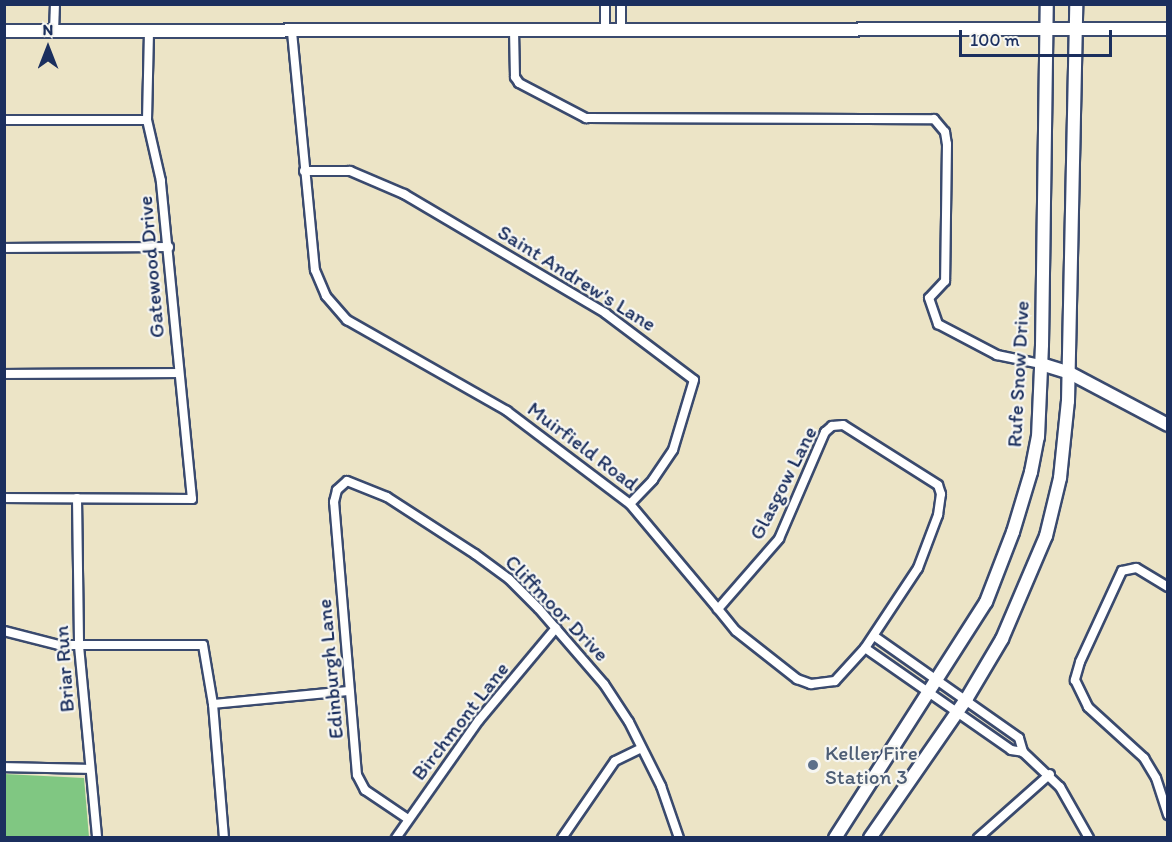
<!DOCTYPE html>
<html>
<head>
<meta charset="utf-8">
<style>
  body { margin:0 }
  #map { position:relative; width:1172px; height:842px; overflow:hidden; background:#ece4c6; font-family:Itim,sans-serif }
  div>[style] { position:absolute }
  .green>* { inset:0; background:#80c782 }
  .roads { filter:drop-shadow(2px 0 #3a4a6e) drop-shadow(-2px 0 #3a4a6e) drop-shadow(0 2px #3a4a6e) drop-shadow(0 -2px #3a4a6e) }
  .street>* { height:8px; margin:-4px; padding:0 4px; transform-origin:4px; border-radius:4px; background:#fff }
  .secondary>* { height:12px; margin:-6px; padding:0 6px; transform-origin:6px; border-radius:6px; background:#fff }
  .dots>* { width:16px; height:16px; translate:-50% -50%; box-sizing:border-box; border:3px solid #f6f6f2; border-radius:50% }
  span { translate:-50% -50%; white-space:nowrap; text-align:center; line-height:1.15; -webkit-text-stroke:4.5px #f6f6f2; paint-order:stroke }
  .street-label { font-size:21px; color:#1b2f5e }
  .service-label { font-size:21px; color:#4e5e75 }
  .left { translate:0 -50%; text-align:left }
  .frame { position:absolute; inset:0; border:6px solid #1b2f5e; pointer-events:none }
  .north { position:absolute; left:18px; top:18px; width:60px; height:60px; -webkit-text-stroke:4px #f6f6f2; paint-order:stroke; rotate:0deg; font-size:16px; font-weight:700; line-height:24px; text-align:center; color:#1b2f5e }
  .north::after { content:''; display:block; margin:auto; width:21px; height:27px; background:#1b2f5e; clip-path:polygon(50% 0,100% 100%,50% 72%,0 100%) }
  .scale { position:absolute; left:959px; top:30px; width:153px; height:27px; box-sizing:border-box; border:3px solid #1b2f5e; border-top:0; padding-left:8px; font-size:18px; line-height:21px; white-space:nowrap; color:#1b2f5e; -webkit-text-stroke:4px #f6f6f2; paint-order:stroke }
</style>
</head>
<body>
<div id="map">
  <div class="green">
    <div style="clip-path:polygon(4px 774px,84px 778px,89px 837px,5px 837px)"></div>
  </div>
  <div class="roads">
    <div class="street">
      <div style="left:605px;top:4px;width:25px;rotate:90deg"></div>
      <div style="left:621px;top:4px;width:25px;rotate:90deg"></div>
      <div style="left:514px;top:30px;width:47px;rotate:88.8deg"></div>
      <div style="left:515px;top:77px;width:7px;rotate:56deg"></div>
      <div style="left:519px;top:83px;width:76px;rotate:27.6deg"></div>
      <div style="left:586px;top:118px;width:348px;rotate:0.2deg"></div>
      <div style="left:934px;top:119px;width:17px;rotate:50deg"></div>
      <div style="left:945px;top:132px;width:12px;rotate:81deg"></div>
      <div style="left:947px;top:144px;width:137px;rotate:90.8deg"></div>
      <div style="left:945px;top:281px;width:23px;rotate:133deg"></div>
      <div style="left:929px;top:298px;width:28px;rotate:71deg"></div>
      <div style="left:938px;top:324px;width:67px;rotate:27.7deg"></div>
      <div style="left:997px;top:355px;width:45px;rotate:11.6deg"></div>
      <div style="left:54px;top:32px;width:28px;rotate:-88deg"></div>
      <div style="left:292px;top:32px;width:239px;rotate:84.5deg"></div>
      <div style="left:315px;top:270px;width:28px;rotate:67deg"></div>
      <div style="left:326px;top:296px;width:32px;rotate:49deg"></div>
      <div style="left:347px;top:320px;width:184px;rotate:29.6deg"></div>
      <div style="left:507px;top:411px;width:154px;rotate:37.1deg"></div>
      <div style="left:630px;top:504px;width:137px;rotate:50deg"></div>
      <div style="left:718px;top:609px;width:28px;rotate:51deg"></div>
      <div style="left:736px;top:631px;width:78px;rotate:38.2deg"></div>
      <div style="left:797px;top:679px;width:15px;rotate:20deg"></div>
      <div style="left:811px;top:684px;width:24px;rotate:-7deg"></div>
      <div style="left:835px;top:681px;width:45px;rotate:-47.7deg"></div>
      <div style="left:865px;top:648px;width:96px;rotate:-56.5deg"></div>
      <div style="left:918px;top:568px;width:57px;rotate:-69.3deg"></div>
      <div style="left:938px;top:515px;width:21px;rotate:-82deg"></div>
      <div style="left:941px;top:494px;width:9px;rotate:-108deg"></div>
      <div style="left:938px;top:485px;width:112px;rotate:-147.7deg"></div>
      <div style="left:843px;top:425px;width:11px;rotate:175deg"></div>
      <div style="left:832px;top:426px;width:9px;rotate:139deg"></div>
      <div style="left:825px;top:432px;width:116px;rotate:113.3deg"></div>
      <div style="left:779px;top:539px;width:93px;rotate:131.1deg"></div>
      <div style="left:4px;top:120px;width:143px"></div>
      <div style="left:304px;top:171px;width:46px"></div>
      <div style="left:350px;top:171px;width:59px;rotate:23.1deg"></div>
      <div style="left:404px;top:194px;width:234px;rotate:30.6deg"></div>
      <div style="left:605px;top:313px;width:111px;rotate:37deg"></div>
      <div style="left:694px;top:380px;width:73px;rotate:106.7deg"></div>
      <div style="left:673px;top:450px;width:36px;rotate:124deg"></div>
      <div style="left:653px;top:480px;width:33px;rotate:134deg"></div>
      <div style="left:4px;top:248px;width:165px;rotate:-0.3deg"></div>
      <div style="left:4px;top:374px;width:175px;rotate:-0.3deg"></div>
      <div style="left:4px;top:498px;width:188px;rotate:0.3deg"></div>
      <div style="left:192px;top:499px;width:320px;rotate:-95.6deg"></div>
      <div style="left:161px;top:181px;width:63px;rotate:-102.9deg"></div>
      <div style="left:147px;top:120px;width:87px;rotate:-88.7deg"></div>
      <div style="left:77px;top:498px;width:148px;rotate:89.2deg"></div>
      <div style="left:79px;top:646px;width:193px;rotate:84.6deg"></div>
      <div style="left:1168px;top:587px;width:37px;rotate:-149deg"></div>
      <div style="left:1136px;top:568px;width:14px;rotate:168deg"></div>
      <div style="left:1122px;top:571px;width:100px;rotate:114.8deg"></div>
      <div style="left:1080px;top:662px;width:19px;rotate:106deg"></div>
      <div style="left:1075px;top:680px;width:30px;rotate:64deg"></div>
      <div style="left:1088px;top:707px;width:76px;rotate:42.3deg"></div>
      <div style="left:1144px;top:758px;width:23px;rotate:59deg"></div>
      <div style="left:1156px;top:778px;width:39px;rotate:72deg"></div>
      <div style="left:4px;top:631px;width:57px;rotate:14.3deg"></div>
      <div style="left:59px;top:645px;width:144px"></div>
      <div style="left:203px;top:645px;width:60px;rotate:80.4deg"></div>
      <div style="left:213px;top:704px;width:134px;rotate:85.3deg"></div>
      <div style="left:874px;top:636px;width:177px;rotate:35.1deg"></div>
      <div style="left:1019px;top:738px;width:15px;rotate:74deg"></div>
      <div style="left:1023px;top:752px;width:51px;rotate:43.4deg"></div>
      <div style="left:1060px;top:787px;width:59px;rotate:60.4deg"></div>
      <div style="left:865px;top:648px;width:178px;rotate:34.9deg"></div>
      <div style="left:1011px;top:750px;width:12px;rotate:9deg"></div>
      <div style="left:213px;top:704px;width:137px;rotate:-5.5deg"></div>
      <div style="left:4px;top:767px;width:86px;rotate:1.3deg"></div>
      <div style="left:408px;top:819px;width:52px;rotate:-146deg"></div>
      <div style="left:365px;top:790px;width:17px;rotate:-118deg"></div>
      <div style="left:357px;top:775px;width:274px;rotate:-94.8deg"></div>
      <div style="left:334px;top:502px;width:12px;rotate:-76deg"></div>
      <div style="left:337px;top:490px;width:13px;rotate:-42deg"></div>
      <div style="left:347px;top:481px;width:43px;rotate:21.8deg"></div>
      <div style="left:387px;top:497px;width:105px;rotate:32.9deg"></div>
      <div style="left:475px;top:554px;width:42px;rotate:36.3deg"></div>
      <div style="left:509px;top:579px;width:42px;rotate:45deg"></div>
      <div style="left:539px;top:609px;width:99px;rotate:49.1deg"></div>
      <div style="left:604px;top:684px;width:45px;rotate:56.7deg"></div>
      <div style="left:629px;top:722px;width:72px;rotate:63.4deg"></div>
      <div style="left:661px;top:786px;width:55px;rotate:70.9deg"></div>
      <div style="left:396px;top:838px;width:144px;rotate:-54.9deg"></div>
      <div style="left:479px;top:720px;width:120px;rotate:-50.1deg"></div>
      <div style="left:562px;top:838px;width:93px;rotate:-55.5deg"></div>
      <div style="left:615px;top:761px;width:28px;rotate:-26deg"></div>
      <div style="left:978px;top:838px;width:96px;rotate:-41.6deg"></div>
    </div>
    <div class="secondary">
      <div style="left:4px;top:31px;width:1164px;rotate:-0.1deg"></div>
      <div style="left:1041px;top:364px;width:28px;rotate:17deg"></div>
      <div style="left:1068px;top:372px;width:113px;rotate:27.9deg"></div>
      <div style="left:835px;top:838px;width:280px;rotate:-57.4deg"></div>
      <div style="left:986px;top:602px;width:75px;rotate:-68.9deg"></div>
      <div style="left:1013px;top:532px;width:63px;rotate:-73.3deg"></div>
      <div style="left:1031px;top:472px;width:36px;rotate:-79deg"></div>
      <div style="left:1038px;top:437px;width:92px;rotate:-87.5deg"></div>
      <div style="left:1042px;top:345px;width:341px;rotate:-89.2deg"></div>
      <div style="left:870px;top:838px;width:170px;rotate:-55.3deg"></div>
      <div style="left:967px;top:698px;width:69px;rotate:-59.3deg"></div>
      <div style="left:1002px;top:639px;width:112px;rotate:-66.9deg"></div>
      <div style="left:1046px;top:536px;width:60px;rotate:-76.4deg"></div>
      <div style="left:1060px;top:478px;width:77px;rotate:-84.1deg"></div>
      <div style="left:1068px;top:401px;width:397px;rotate:-88.8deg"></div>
    </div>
  </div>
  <div class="dots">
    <div style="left:813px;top:765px;background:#5c6f8a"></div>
  </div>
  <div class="street-label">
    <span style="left:151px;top:267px;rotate:-95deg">Gatewood Drive</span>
    <span style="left:577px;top:278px;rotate:32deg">Saint Andrew's Lane</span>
    <span style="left:1018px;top:374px;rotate:-87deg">Rufe Snow Drive</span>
    <span style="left:583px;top:446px;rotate:37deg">Muirfield Road</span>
    <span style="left:783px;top:483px;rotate:-63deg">Glasgow Lane</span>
    <span style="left:557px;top:608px;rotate:46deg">Cliffmoor Drive</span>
    <span style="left:64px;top:669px;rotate:-94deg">Briar Run</span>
    <span style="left:330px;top:669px;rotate:-95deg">Edinburgh Lane</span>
    <span style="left:460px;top:721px;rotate:-52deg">Birchmont Lane</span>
  </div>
  <div class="service-label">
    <span class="left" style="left:825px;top:765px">Keller Fire<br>Station 3</span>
  </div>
  <div class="frame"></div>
  <div class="north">N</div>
  <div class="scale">100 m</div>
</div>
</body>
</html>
